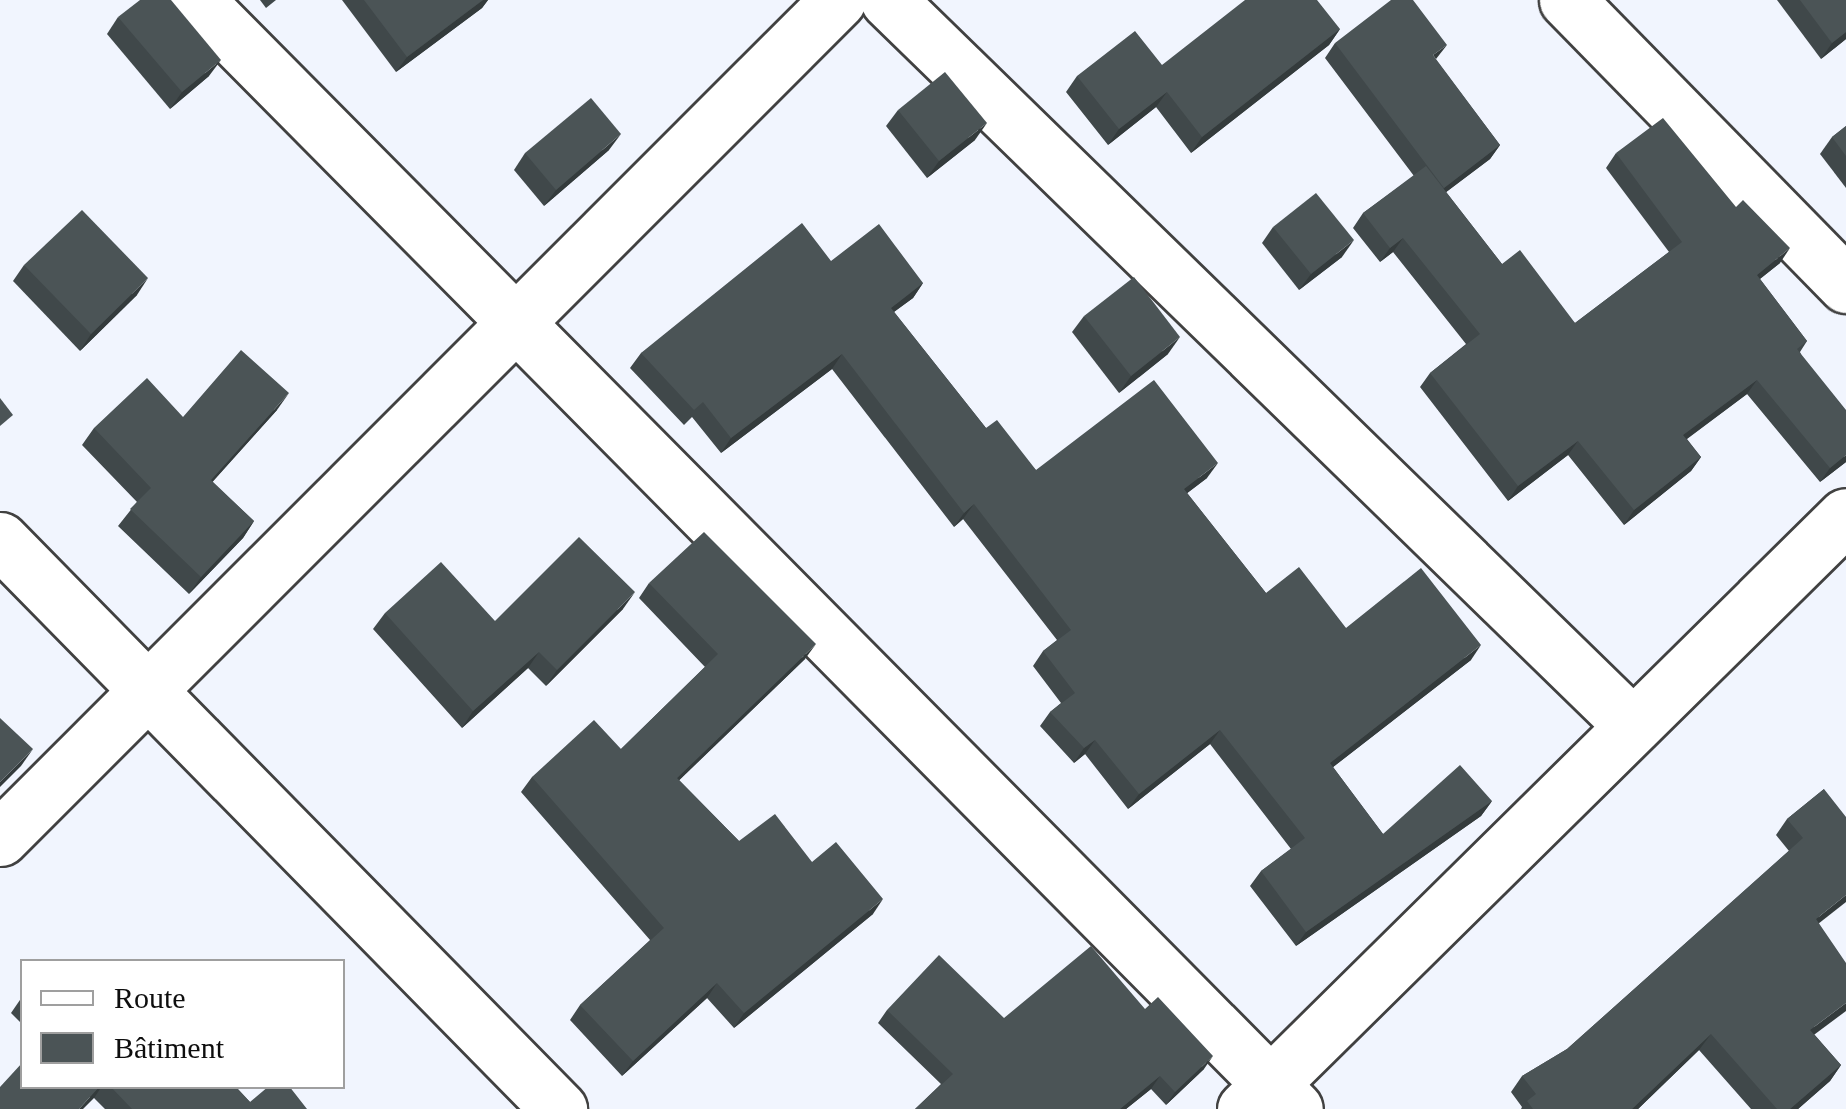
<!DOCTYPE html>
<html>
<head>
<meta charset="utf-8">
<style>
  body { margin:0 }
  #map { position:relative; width:1846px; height:1109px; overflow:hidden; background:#f1f5fe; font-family:"Times New Roman",serif }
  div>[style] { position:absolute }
  .roads { filter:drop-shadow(2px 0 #414141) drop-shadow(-2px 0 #414141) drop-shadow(0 2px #414141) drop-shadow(0 -2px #414141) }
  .minor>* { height:55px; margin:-27.5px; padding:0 27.5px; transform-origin:27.5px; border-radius:27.5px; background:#fff }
  .wall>* { inset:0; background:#40484a }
  .shaded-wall>* { inset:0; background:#343b3c }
  .building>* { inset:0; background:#4b5456 }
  span { translate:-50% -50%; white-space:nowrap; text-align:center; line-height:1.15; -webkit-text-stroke:10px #fff; paint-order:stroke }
  .legend { position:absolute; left:20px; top:959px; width:325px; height:130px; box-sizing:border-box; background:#fff; border:2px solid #9f9f9f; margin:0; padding:12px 18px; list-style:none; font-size:30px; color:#0e0e0e }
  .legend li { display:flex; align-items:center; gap:20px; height:50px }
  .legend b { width:50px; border:2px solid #9f9f9f }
</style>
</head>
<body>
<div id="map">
  <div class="roads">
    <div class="minor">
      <div style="left:196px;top:0;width:1561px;rotate:45.26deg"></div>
      <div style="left:888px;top:0;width:1040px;rotate:44.26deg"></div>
      <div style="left:1567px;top:0;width:399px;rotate:45.6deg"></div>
      <div style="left:0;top:540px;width:798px;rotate:45.51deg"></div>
      <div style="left:0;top:838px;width:1185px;rotate:-45deg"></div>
      <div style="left:1245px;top:1109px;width:844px;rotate:-44.62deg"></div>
    </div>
  </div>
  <div class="wall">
    <div style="clip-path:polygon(260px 0,276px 0,266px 8px)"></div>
    <div style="clip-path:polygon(342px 0,488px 0,482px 8px,396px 72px)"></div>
    <div style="clip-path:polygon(1777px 0,1846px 0,1846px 39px,1821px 59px)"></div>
    <div style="clip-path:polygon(118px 17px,209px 76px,170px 109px,107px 34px)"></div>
    <div style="clip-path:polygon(1340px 29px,1329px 45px,1191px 153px,1156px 107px,1108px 145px,1066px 92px,1077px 76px,1162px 65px)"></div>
    <div style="clip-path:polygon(1335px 43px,1436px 60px,1500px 145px,1490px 159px,1446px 192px,1502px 264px,1575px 323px,1669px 252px,1606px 168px,1616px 153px,1780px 263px,1760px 279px,1807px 341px,1800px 352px,1846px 462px,1820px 482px,1747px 394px,1687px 439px,1701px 457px,1691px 471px,1624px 525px,1568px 455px,1508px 501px,1420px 387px,1430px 373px,1466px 344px,1393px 252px,1380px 262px,1353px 228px,1363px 213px,1414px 176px,1325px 58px)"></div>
    <div style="clip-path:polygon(898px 110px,975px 140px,927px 178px,886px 126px)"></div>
    <div style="clip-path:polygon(1846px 126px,1846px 188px,1820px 154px,1832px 137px)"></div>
    <div style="clip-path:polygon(609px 150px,544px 206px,514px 170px,525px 153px)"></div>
    <div style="clip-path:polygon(1273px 227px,1342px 257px,1299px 290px,1262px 243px)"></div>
    <div style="clip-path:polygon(831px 261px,923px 283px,913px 298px,894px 312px,986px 428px,1036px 470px,1207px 478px,1187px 493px,1266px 593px,1346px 628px,1471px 660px,1333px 767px,1383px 834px,1492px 801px,1481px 816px,1296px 946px,1250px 886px,1261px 871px,1291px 849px,1210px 744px,1128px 809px,1085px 754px,1074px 763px,1040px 726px,1050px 712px,1061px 703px,1033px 666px,1043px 651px,1057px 640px,963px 519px,954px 527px,832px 369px,721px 453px,692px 417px,684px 425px,630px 368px,641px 353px)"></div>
    <div style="clip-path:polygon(24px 265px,137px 295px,80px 351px,13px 281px)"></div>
    <div style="clip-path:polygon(1084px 316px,1168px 354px,1119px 393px,1072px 332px)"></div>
    <div style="clip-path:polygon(277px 410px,212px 482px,254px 521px,243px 538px,189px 594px,118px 526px,137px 502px,82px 445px,94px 428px,183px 417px)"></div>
    <div style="clip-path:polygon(649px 583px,805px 659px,679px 780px,739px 841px,812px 862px,873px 914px,734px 1028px,707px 998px,622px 1076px,570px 1020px,580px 1005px,650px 940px,521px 792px,532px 777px,621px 749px,705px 667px,639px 598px)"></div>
    <div style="clip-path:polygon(623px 609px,546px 686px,528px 668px,462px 728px,373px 629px,385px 613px,495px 621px)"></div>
    <div style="clip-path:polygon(1824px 789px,1814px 1034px,1841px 1065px,1830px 1081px,1798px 1109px,1751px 1109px,1699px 1050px,1638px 1109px,1521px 1109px,1522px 1107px,1511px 1092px,1522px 1076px,1567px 1049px,1789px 851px,1776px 835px,1787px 819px)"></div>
    <div style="clip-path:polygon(22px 997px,22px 1024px,11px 1013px)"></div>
    <div style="clip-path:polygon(1145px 1009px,1204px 1069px,1166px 1105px,1151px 1089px,1126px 1109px,915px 1109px,941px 1084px,878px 1023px,887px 1010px,1004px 1018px)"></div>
    <div style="clip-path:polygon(22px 1086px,235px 1086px,250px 1102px,307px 1109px,105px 1109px,94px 1098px)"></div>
  </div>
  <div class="shaded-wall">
    <div style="clip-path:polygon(483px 0,488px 0,482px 8px,396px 72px,407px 57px)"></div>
    <div style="clip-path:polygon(1340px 29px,1329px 45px,1191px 153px,1202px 137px)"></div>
    <div style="clip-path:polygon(1846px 32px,1846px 39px,1821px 59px,1832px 43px)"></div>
    <div style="clip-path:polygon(1447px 45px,1436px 59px,1433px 55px)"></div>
    <div style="clip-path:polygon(221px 60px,209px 76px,170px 109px,182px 92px)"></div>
    <div style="clip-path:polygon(1167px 92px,1156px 107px,1108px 145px,1119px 129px)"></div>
    <div style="clip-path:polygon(987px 123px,975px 140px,927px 178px,939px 161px)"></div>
    <div style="clip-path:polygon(621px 134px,609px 150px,544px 206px,556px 190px)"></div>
    <div style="clip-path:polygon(1500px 145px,1490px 159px,1433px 202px,1444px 188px)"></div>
    <div style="clip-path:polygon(1403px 238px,1393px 252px,1380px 262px,1390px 248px)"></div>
    <div style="clip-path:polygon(1354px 240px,1342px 257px,1299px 290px,1311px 274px)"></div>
    <div style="clip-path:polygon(1790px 248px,1780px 263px,1747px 289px,1757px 275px)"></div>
    <div style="clip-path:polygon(148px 278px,137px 295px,80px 351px,91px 334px)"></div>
    <div style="clip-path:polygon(923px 283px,913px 298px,880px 322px,891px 308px)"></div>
    <div style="clip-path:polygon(1180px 337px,1168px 354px,1119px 393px,1131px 376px)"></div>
    <div style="clip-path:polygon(842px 354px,832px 369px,721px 453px,731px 438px)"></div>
    <div style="clip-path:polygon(1757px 380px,1747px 394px,1673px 449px,1683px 435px)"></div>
    <div style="clip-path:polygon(289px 393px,277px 410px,199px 497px,211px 480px)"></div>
    <div style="clip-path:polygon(1578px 441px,1568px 455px,1508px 501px,1518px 486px)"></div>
    <div style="clip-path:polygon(1846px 455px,1846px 462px,1820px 482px,1830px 468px)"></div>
    <div style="clip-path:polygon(1701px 457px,1691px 471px,1624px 525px,1634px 510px)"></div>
    <div style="clip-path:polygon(1218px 463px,1207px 478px,1173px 504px,1184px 489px)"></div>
    <div style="clip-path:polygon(974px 504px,963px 519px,954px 527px,964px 513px)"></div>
    <div style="clip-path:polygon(254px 521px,243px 538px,189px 594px,201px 577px)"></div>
    <div style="clip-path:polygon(635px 592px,623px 609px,546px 686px,557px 670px)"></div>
    <div style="clip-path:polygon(816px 644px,805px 659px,666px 793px,677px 778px)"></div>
    <div style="clip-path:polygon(1481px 645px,1471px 660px,1319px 778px,1330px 763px)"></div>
    <div style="clip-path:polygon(539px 652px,528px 668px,462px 728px,473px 711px)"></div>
    <div style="clip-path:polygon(1220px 730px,1210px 744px,1128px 809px,1139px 794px)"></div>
    <div style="clip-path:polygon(1095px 740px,1085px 754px,1074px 763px,1084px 748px)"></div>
    <div style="clip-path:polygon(33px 749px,21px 766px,0 787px,0 782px)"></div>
    <div style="clip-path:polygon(1492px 801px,1481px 816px,1296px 946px,1306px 932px)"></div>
    <div style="clip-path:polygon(1846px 895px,1846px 902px,1804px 935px,1816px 919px)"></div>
    <div style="clip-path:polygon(883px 899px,873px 914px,734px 1028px,744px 1013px)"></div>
    <div style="clip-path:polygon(717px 983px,707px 998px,622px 1076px,633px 1061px)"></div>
    <div style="clip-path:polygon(1846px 1003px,1846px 1011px,1799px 1046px,1810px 1030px)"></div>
    <div style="clip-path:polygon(1711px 1034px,1699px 1050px,1638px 1109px,1632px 1109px)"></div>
    <div style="clip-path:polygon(1213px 1056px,1204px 1069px,1166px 1105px,1175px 1092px)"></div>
    <div style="clip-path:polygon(1841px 1065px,1830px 1081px,1798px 1109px,1790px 1109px)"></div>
    <div style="clip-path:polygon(1160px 1076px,1151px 1089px,1126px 1109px,1120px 1109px)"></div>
    <div style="clip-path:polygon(100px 1086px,102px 1086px,94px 1098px,83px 1109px,79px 1109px)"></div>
  </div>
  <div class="building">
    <div style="clip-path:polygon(140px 0,171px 0,221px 60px,182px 92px,118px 17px)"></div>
    <div style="clip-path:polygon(364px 0,483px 0,407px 57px)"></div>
    <div style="clip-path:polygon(1245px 0,1317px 0,1340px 29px,1202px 137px,1167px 92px,1119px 129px,1077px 76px,1135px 31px,1162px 65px)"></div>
    <div style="clip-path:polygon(1391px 0,1413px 0,1447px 45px,1433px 55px,1500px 145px,1444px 188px,1335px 43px)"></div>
    <div style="clip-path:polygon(1800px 0,1846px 0,1846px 32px,1832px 43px)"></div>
    <div style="clip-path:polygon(945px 72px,987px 123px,939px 161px,898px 110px)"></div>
    <div style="clip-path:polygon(591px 98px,621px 134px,556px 190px,525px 153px)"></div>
    <div style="clip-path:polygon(1663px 118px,1736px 207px,1743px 200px,1790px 248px,1757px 275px,1807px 341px,1797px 349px,1846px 410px,1846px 455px,1830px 468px,1757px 380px,1683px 435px,1701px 457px,1634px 510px,1578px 441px,1518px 486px,1430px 373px,1480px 334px,1403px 238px,1390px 248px,1363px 213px,1426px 166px,1502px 264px,1520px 250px,1575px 323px,1682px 242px,1616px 153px)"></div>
    <div style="clip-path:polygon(1846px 126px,1846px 156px,1832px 137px)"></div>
    <div style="clip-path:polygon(1316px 193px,1354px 240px,1311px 274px,1273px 227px)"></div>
    <div style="clip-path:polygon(82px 210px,148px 278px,91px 334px,24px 265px)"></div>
    <div style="clip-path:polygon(802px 223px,831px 261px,879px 224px,923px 283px,891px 308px,986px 428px,997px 420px,1036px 470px,1154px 380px,1218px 463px,1184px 489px,1266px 593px,1299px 567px,1346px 628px,1421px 568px,1481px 645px,1330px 763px,1383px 834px,1460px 765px,1492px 801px,1306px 932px,1261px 871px,1305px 838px,1220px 730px,1139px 794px,1095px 740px,1084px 748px,1050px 712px,1075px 693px,1043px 651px,1071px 630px,974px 504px,964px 513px,842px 354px,731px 438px,703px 402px,694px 410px,641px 353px)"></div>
    <div style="clip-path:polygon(1134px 277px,1180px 337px,1131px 376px,1084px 316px)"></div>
    <div style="clip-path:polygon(241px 350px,289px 393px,211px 480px,254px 521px,201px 577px,130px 509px,151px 488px,94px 428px,147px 378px,183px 417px)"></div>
    <div style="clip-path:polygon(0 398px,13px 415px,0 426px)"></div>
    <div style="clip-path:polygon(704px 532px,816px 644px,677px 778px,739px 841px,775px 814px,812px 862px,836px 842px,883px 899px,744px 1013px,717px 983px,633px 1061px,580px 1005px,664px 928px,532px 777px,594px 720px,621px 749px,718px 654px,649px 583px)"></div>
    <div style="clip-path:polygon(579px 537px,635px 592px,557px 670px,539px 652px,473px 711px,385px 613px,441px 562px,495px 621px)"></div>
    <div style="clip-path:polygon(0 718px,33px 749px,0 782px)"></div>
    <div style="clip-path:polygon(1824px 789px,1846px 817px,1846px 895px,1816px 919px,1846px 963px,1846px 1003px,1810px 1030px,1841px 1065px,1790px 1109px,1777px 1109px,1711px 1034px,1632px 1109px,1533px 1109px,1527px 1101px,1536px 1094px,1522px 1076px,1567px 1049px,1803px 838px,1787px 819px)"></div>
    <div style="clip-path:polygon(1091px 946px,1145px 1009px,1158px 997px,1213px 1056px,1175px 1092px,1160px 1076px,1120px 1109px,915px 1109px,953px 1074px,887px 1010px,939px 955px,1004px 1018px)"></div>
    <div style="clip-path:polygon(22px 1063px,22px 1086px,100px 1086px,79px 1109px,0 1109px,0 1087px)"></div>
    <div style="clip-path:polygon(110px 1086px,235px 1086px,250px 1102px,269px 1086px,289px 1086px,307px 1109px,132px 1109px)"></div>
  </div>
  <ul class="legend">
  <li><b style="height:12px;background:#fff"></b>Route</li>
  <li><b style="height:28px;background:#4b5456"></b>Bâtiment</li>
  </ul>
</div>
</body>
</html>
